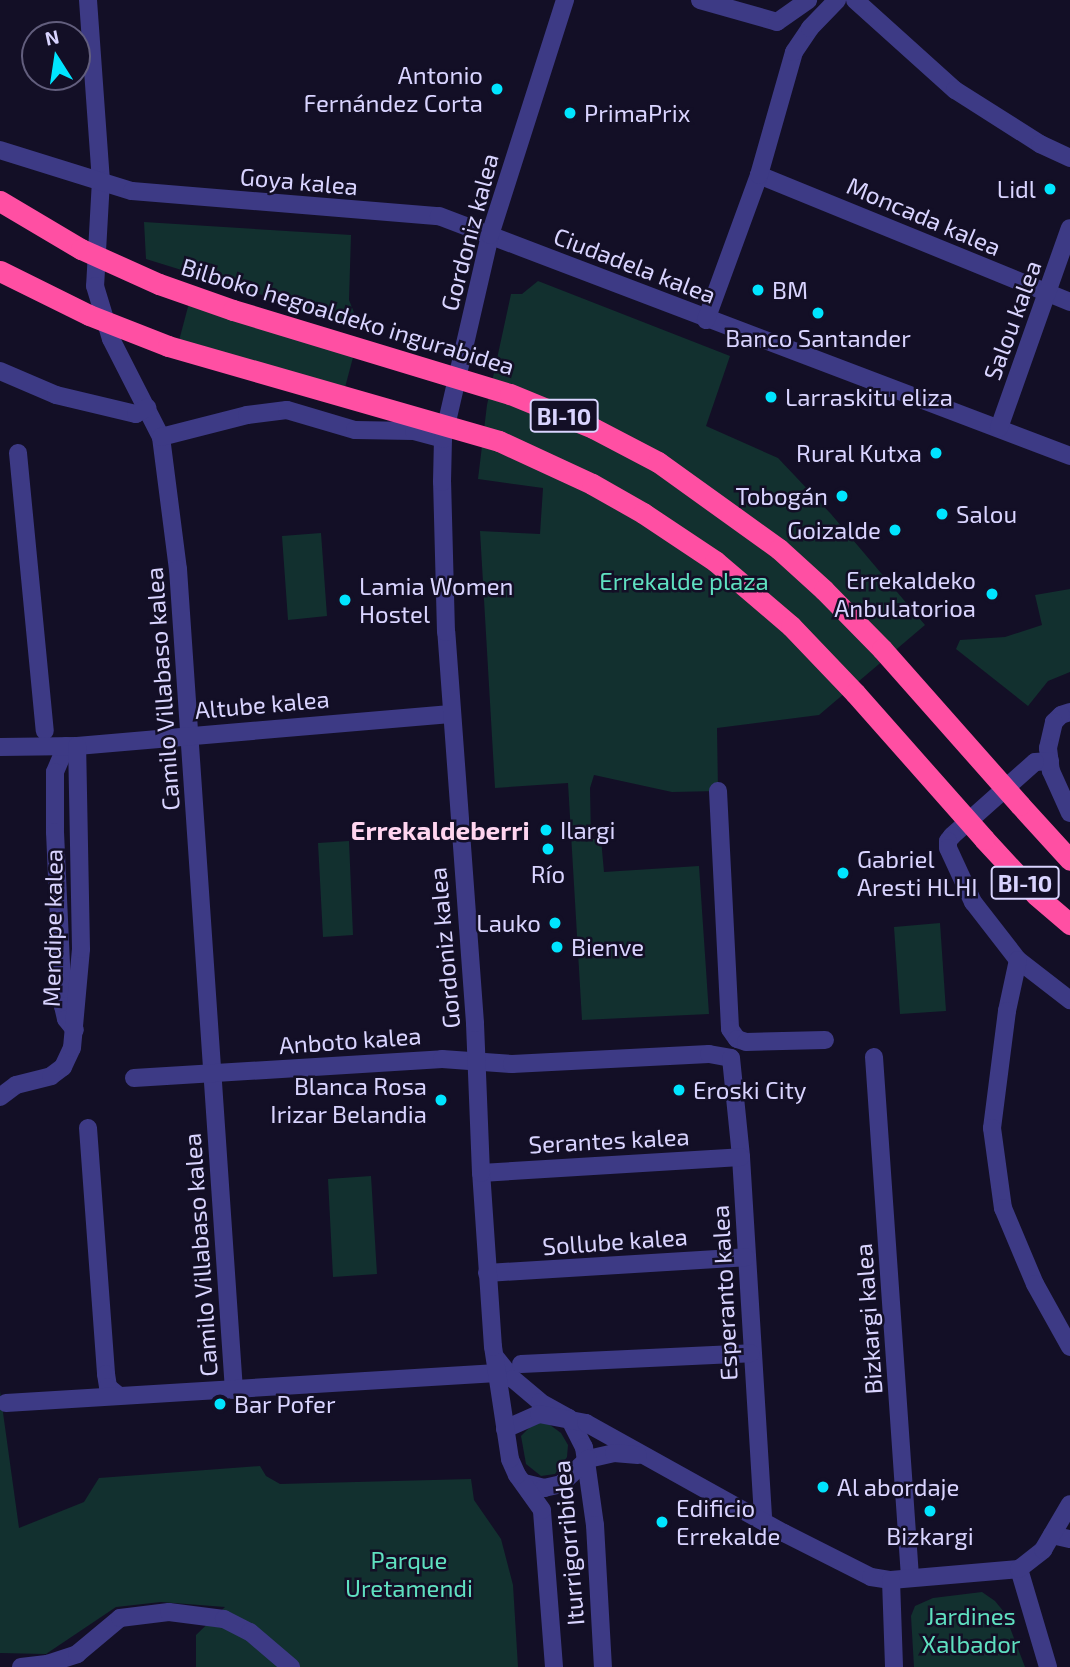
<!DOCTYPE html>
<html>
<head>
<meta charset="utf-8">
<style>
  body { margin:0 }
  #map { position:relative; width:1070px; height:1667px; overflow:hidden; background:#130f26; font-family:"Exo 2",sans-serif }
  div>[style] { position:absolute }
  .green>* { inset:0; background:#12302f }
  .street>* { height:18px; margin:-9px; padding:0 9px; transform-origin:9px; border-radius:9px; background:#3d3a85 }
  .highway>* { height:21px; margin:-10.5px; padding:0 10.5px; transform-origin:10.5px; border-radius:10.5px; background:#ff4fa3 }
  .highway-bridge>* { height:21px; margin:-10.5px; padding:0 10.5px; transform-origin:10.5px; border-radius:10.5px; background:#ff4fa3 }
  .dots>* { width:19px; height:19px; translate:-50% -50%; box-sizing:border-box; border:4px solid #130f26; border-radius:50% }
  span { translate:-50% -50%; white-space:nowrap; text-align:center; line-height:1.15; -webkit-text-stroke:5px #130f26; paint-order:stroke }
  .shield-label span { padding:2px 5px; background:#130f26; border:2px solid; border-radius:5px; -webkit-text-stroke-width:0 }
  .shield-label { font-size:23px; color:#d9d4ff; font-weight:700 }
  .poi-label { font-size:24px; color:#d9d4ff }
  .right { translate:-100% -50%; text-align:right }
  .left { translate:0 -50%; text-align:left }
  .street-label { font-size:24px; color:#d9d4ff }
  .park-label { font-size:24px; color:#5fe0c0 }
  .neighbourhood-label { font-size:26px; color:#ffd6f0; font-weight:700 }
  .north { position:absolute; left:21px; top:21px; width:70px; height:70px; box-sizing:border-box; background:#130f26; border:2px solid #625e7d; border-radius:50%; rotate:348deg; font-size:19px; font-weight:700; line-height:28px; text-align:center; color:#d9d4ff }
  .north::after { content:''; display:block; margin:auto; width:24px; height:32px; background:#00e5ff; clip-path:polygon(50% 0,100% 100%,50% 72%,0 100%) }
</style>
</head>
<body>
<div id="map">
  <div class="green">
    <div style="clip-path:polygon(144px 222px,351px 235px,349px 300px,359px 325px,146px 259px)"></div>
    <div style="clip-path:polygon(538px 281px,730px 356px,706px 426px,778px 458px,831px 514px,925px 625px,819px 715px,717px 728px,718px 791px,672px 792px,594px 775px,590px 788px,591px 839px,601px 839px,604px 872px,699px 866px,709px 1014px,582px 1020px,568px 783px,495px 788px,480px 531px,540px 534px,543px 488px,478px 479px,487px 405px,511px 294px,522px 294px)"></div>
    <div style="clip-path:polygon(189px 303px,356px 346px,343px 395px,176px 352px)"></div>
    <div style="clip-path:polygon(321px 533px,327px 616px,288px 620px,282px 536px)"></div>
    <div style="clip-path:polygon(1070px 589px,1070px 672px,1048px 681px,1028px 706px,956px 649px,960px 640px,1005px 637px,1042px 625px,1035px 595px)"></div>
    <div style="clip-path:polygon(349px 841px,353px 935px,323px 937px,318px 843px)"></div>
    <div style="clip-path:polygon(940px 923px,946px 1011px,900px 1014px,894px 927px)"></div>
    <div style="clip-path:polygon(371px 1176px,377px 1274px,333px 1277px,328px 1179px)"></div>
    <div style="clip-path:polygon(0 1391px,19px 1528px,84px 1502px,99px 1478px,260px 1466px,266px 1476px,280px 1484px,471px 1479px,474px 1500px,501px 1539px,513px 1585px,518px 1667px,196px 1667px,196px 1635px,225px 1607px,161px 1602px,116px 1607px,46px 1654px,0 1653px)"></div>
    <div style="clip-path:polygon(546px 1422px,561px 1433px,568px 1445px,567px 1457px,555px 1474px,541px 1476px,526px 1464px,521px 1436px,534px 1423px)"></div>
    <div style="clip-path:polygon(982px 1592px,995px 1601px,1004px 1612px,1025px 1667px,914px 1667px,911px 1616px,915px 1606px,933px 1598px)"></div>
  </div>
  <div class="street">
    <div style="left:88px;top:0;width:180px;rotate:85.9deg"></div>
    <div style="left:101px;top:180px;width:106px;rotate:93.2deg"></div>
    <div style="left:95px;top:286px;width:55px;rotate:73.2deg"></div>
    <div style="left:111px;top:339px;width:110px;rotate:63deg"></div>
    <div style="left:161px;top:437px;width:133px;rotate:82.7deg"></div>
    <div style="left:178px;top:569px;width:823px;rotate:86.1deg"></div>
    <div style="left:700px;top:0;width:80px;rotate:15.9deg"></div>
    <div style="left:855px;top:0;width:135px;rotate:42deg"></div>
    <div style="left:955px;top:90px;width:101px;rotate:32.4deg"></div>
    <div style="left:1040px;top:144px;width:33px;rotate:25deg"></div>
    <div style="left:777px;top:22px;width:38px;rotate:-35deg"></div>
    <div style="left:0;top:150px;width:138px;rotate:17.3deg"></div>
    <div style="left:132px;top:191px;width:308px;rotate:4.7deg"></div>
    <div style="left:439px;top:216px;width:675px;rotate:20.82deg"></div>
    <div style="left:759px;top:175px;width:336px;rotate:22.2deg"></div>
    <div style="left:706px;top:320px;width:154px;rotate:-69.9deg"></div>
    <div style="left:759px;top:175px;width:128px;rotate:-74.1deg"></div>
    <div style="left:794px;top:52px;width:29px;rotate:-56deg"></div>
    <div style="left:810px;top:28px;width:39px;rotate:-46deg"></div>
    <div style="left:0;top:371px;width:61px;rotate:23.2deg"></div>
    <div style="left:56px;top:395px;width:82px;rotate:13.4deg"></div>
    <div style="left:136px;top:414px;width:13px;rotate:-29deg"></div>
    <div style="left:999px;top:428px;width:212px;rotate:-70.5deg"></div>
    <div style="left:161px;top:437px;width:89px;rotate:-14.3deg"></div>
    <div style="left:247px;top:415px;width:40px;rotate:-7.1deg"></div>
    <div style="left:287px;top:410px;width:71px;rotate:16.4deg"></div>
    <div style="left:355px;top:430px;width:59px;rotate:1deg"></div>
    <div style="left:414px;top:431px;width:30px;rotate:15deg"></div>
    <div style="left:18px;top:453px;width:279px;rotate:84.5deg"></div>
    <div style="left:1070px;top:712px;width:9px;rotate:162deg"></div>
    <div style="left:1061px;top:715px;width:10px;rotate:135deg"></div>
    <div style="left:1054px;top:722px;width:27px;rotate:103deg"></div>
    <div style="left:1048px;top:748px;width:23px;rotate:83deg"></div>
    <div style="left:1051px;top:771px;width:46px;rotate:65.7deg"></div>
    <div style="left:66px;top:746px;width:28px;rotate:113deg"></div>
    <div style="left:55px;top:772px;width:60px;rotate:90deg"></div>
    <div style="left:55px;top:832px;width:174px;rotate:87.4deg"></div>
    <div style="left:63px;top:1006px;width:13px;rotate:77deg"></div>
    <div style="left:66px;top:1019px;width:14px;rotate:51deg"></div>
    <div style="left:0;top:747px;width:77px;rotate:-0.7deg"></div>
    <div style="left:77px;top:746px;width:375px;rotate:-4.9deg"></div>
    <div style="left:1050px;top:761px;width:15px;rotate:176deg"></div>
    <div style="left:1035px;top:762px;width:111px;rotate:138.3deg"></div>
    <div style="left:952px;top:836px;width:6px;rotate:129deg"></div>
    <div style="left:948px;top:841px;width:7px;rotate:90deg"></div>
    <div style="left:948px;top:848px;width:60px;rotate:65.2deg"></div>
    <div style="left:973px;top:902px;width:73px;rotate:52.2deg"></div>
    <div style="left:1018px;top:960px;width:66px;rotate:37.6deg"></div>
    <div style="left:718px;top:791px;width:238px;rotate:87.1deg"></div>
    <div style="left:730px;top:1029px;width:12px;rotate:55deg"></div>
    <div style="left:737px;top:1039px;width:9px;rotate:18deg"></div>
    <div style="left:746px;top:1042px;width:79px;rotate:-1.5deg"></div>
    <div style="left:1018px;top:960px;width:52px;rotate:102.2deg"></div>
    <div style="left:1007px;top:1011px;width:118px;rotate:97.3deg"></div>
    <div style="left:992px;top:1128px;width:81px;rotate:82.2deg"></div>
    <div style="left:1003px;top:1208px;width:82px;rotate:67.2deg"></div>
    <div style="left:1035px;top:1284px;width:72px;rotate:60.9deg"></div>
    <div style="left:874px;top:1057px;width:521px;rotate:86.04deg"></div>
    <div style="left:134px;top:1078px;width:309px;rotate:-3.5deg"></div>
    <div style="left:442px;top:1059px;width:70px;rotate:4.1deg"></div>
    <div style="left:512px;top:1064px;width:197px;rotate:-2.9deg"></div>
    <div style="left:709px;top:1054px;width:22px;rotate:10deg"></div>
    <div style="left:731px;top:1058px;width:100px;rotate:84.2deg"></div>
    <div style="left:741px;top:1157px;width:365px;rotate:86.5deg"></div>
    <div style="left:0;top:1097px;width:20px;rotate:-37deg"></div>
    <div style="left:16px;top:1085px;width:36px;rotate:-14deg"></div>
    <div style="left:51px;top:1076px;width:15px;rotate:-37deg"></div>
    <div style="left:63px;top:1067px;width:21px;rotate:-65deg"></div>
    <div style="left:72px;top:1048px;width:99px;rotate:-84.8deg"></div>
    <div style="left:81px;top:949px;width:203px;rotate:-91.1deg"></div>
    <div style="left:88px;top:1128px;width:247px;rotate:85.8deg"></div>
    <div style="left:106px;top:1374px;width:13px;rotate:81deg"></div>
    <div style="left:108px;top:1387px;width:13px;rotate:39deg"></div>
    <div style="left:481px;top:1173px;width:260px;rotate:-3.5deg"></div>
    <div style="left:487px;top:1273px;width:259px;rotate:-3.5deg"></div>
    <div style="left:496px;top:1358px;width:27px;rotate:51deg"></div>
    <div style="left:513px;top:1379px;width:35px;rotate:40deg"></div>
    <div style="left:540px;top:1402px;width:33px;rotate:29deg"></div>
    <div style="left:569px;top:1418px;width:33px;rotate:63deg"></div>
    <div style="left:584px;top:1447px;width:79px;rotate:82deg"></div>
    <div style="left:595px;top:1525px;width:142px;rotate:86.8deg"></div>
    <div style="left:521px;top:1364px;width:230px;rotate:-2.7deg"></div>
    <div style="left:6px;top:1403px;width:492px;rotate:-3.5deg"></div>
    <div style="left:505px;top:1429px;width:37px;rotate:-24deg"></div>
    <div style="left:539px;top:1414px;width:48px;rotate:10.8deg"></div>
    <div style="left:586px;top:1423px;width:227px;rotate:29.1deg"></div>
    <div style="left:784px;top:1533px;width:97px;rotate:26.8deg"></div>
    <div style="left:871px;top:1577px;width:20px;rotate:9deg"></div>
    <div style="left:891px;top:1580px;width:128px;rotate:-4.9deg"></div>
    <div style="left:588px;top:1459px;width:27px;rotate:-13deg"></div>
    <div style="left:614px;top:1453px;width:24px;rotate:5deg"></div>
    <div style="left:524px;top:1483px;width:21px;rotate:14deg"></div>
    <div style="left:544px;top:1488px;width:17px;rotate:-13deg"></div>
    <div style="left:561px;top:1484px;width:37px;rotate:-43deg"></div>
    <div style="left:1052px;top:1535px;width:18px;rotate:13deg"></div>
    <div style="left:1019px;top:1569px;width:102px;rotate:73.5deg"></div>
    <div style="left:1019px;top:1569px;width:31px;rotate:-38deg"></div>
    <div style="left:1043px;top:1550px;width:53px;rotate:-59.6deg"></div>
    <div style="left:891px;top:1580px;width:87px;rotate:88deg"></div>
    <div style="left:21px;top:1667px;width:26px;rotate:-7deg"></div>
    <div style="left:47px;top:1664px;width:32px;rotate:-18deg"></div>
    <div style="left:77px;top:1654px;width:56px;rotate:-39.9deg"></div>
    <div style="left:120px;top:1618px;width:49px;rotate:-7deg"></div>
    <div style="left:169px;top:1612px;width:55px;rotate:7.3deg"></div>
    <div style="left:224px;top:1619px;width:29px;rotate:27deg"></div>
    <div style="left:250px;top:1632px;width:54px;rotate:40.5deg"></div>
    <div style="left:554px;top:1667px;width:157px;rotate:-94.4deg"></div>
    <div style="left:542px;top:1510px;width:43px;rotate:-125.5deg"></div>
    <div style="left:517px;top:1475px;width:17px;rotate:-114deg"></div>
    <div style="left:510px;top:1459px;width:113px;rotate:-98.6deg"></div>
    <div style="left:493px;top:1347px;width:174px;rotate:-93.9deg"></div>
    <div style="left:481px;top:1173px;width:150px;rotate:-92.3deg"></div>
    <div style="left:475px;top:1023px;width:392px;rotate:-94.2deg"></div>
    <div style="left:446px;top:632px;width:150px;rotate:-91.5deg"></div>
    <div style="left:442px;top:482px;width:43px;rotate:-88.7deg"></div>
    <div style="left:443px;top:439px;width:209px;rotate:-77deg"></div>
    <div style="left:490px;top:235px;width:247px;rotate:-72.3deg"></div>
  </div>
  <div class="highway">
    <div style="left:1020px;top:805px;width:74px;rotate:47.7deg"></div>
    <div style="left:984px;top:839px;width:76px;rotate:47.1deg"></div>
    <div style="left:1036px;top:895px;width:45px;rotate:40.5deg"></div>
  </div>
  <div class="highway-bridge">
    <div style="left:0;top:201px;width:94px;rotate:30.7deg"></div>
    <div style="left:81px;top:249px;width:85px;rotate:24.2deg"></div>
    <div style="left:159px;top:284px;width:78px;rotate:19.4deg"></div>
    <div style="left:233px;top:310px;width:289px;rotate:16.9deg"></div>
    <div style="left:510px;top:394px;width:90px;rotate:22.3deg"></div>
    <div style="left:593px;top:428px;width:73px;rotate:27.6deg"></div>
    <div style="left:658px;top:462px;width:149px;rotate:35.7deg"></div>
    <div style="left:779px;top:549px;width:61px;rotate:42.3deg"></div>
    <div style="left:824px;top:590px;width:83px;rotate:45.5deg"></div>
    <div style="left:882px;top:649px;width:208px;rotate:48.5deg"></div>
    <div style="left:0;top:271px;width:99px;rotate:26.3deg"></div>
    <div style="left:89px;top:315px;width:85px;rotate:21.4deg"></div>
    <div style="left:168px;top:346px;width:344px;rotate:16deg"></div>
    <div style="left:499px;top:441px;width:102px;rotate:24.8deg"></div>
    <div style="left:592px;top:484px;width:59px;rotate:29.6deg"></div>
    <div style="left:643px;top:513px;width:87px;rotate:33.7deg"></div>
    <div style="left:715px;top:561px;width:100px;rotate:40.5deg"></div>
    <div style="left:791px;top:626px;width:93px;rotate:46.3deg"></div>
    <div style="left:855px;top:693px;width:195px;rotate:48.5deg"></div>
  </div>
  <div class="dots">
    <div style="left:497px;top:89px;background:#00e5ff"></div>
    <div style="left:570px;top:113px;background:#00e5ff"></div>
    <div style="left:1050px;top:189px;background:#00e5ff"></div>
    <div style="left:758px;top:290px;background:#00e5ff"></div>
    <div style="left:818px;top:313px;background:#00e5ff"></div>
    <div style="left:771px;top:397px;background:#00e5ff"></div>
    <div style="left:936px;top:453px;background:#00e5ff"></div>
    <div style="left:842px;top:496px;background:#00e5ff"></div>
    <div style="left:942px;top:514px;background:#00e5ff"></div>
    <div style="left:895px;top:530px;background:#00e5ff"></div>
    <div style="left:992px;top:594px;background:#00e5ff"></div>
    <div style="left:345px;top:600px;background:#00e5ff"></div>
    <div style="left:546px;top:830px;background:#00e5ff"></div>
    <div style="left:548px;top:849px;background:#00e5ff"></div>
    <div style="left:843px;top:873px;background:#00e5ff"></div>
    <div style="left:555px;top:923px;background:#00e5ff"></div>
    <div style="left:557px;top:947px;background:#00e5ff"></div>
    <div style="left:679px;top:1090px;background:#00e5ff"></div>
    <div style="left:441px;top:1100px;background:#00e5ff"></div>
    <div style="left:220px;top:1404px;background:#00e5ff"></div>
    <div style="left:823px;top:1487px;background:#00e5ff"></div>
    <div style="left:930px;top:1511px;background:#00e5ff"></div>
    <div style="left:662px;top:1522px;background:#00e5ff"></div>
  </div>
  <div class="shield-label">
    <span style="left:564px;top:416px">BI-10</span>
    <span style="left:1025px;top:883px">BI-10</span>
  </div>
  <div class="poi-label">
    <span class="right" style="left:483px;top:89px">Antonio<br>Fernández Corta</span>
    <span class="left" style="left:584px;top:113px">PrimaPrix</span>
    <span class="right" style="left:1036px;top:189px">Lidl</span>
    <span class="left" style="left:772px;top:290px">BM</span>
    <span style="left:818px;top:338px">Banco Santander</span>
    <span class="left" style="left:785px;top:397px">Larraskitu eliza</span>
    <span class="right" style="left:922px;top:453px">Rural Kutxa</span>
    <span class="right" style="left:828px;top:496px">Tobogán</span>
    <span class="left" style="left:956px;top:514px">Salou</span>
    <span class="right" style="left:881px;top:530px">Goizalde</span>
    <span class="right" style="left:976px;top:594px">Errekaldeko<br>Anbulatorioa</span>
    <span class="left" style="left:359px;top:600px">Lamia Women<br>Hostel</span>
    <span class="left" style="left:560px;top:830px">Ilargi</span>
    <span class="left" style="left:857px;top:873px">Gabriel<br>Aresti HLHI</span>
    <span style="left:548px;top:874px">Río</span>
    <span class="right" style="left:541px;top:923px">Lauko</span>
    <span class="left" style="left:571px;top:947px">Bienve</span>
    <span class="right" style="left:427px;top:1100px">Blanca Rosa<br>Irizar Belandia</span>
    <span class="left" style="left:693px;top:1090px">Eroski City</span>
    <span class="left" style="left:234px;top:1404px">Bar Pofer</span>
    <span class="left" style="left:837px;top:1487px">Al abordaje</span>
    <span class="left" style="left:676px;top:1522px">Edificio<br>Errekalde</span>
    <span style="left:930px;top:1536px">Bizkargi</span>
  </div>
  <div class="street-label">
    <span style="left:299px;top:181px;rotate:5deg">Goya kalea</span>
    <span style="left:924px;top:216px;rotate:23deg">Moncada kalea</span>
    <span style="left:469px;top:232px;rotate:-75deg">Gordoniz kalea</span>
    <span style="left:635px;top:265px;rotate:21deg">Ciudadela kalea</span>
    <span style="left:348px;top:316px;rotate:17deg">Bilboko hegoaldeko ingurabidea</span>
    <span style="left:1012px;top:320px;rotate:-70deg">Salou kalea</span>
    <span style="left:162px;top:689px;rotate:-94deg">Camilo Villabaso kalea</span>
    <span style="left:262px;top:704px;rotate:-5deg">Altube kalea</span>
    <span style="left:52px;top:928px;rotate:-89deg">Mendipe kalea</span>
    <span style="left:444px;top:948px;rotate:-95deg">Gordoniz kalea</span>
    <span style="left:350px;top:1040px;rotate:-4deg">Anboto kalea</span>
    <span style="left:609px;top:1140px;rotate:-3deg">Serantes kalea</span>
    <span style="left:615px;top:1241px;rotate:-4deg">Sollube kalea</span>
    <span style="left:200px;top:1255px;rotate:-94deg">Camilo Villabaso kalea</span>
    <span style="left:724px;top:1293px;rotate:-93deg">Esperanto kalea</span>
    <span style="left:868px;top:1319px;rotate:-94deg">Bizkargi kalea</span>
    <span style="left:568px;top:1543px;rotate:-95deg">Iturrigorribidea</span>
  </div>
  <div class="park-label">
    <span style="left:684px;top:581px">Errekalde plaza</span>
    <span style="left:409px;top:1574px">Parque<br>Uretamendi</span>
    <span style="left:971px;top:1630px">Jardines<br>Xalbador</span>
  </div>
  <div class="neighbourhood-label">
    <span style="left:440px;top:830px">Errekaldeberri</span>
  </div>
  <div class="north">N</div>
</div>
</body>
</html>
